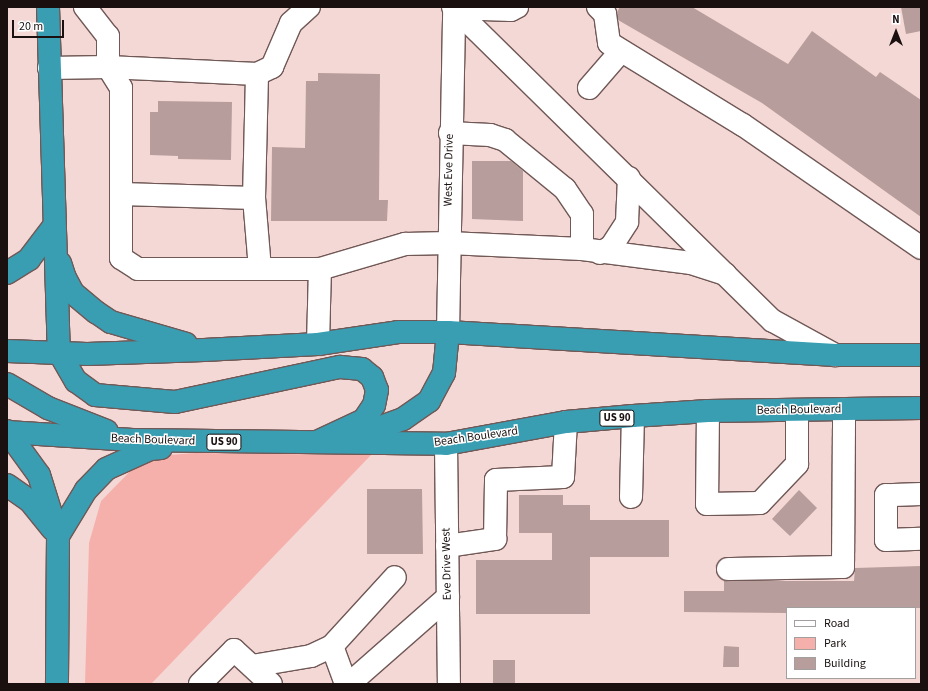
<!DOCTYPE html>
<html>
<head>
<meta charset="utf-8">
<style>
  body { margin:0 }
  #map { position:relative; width:928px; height:691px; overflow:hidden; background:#f4d8d5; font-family:"Source Sans 3",sans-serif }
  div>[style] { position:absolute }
  .green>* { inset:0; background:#f6b0ab }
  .building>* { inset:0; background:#b79d9b }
  .roads { filter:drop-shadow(1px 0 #705856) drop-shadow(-1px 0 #705856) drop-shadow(0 1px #705856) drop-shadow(0 -1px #705856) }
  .minor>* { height:22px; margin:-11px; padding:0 11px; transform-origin:11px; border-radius:11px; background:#fff }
  .highway>* { height:22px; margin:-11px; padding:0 11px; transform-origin:11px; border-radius:11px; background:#3a9eb3 }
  span { translate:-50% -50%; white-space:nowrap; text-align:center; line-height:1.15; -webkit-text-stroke:3px #fff; paint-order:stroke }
  .shield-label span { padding:1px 3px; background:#fff; border:1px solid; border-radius:3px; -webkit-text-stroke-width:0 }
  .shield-label { font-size:11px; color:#1a1010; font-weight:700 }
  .street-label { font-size:12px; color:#1a1010 }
  .frame { position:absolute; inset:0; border:8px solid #1a1010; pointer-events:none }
  .legend { position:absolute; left:786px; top:607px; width:130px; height:72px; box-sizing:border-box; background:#fff; border:1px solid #a39f9f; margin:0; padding:5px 7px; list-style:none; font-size:12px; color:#1a1010 }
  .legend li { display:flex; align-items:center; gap:8px; height:20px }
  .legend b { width:20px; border:1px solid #a39f9f }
  .north { position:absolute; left:876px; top:12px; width:40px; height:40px; -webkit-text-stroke:3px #fff; paint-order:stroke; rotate:0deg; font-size:11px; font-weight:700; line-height:16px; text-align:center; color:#1a1010 }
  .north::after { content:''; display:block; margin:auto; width:14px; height:18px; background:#1a1010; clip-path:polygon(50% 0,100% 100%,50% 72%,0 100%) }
  .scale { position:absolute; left:12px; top:20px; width:52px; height:18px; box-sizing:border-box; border:2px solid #1a1010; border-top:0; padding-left:5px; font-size:12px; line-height:14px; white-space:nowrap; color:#1a1010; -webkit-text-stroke:3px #fff; paint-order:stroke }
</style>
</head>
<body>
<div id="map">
  <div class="green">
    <div style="clip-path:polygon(195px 453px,371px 455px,151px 684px,85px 684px,89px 543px,101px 501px,144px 457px)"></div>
  </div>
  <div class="building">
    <div style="clip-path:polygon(620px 7px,692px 7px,788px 64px,812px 31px,876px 77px,880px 72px,921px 100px,921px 217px,762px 103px,618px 20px,617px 12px)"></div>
    <div style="clip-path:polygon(901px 7px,921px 7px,921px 31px,906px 34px)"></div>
    <div style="clip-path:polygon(318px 73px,380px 74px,379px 200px,388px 200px,387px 221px,271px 221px,272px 147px,305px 148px,306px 81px,318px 81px)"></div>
    <div style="clip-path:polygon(158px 101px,232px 102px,231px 160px,178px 159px,178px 156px,150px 155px,150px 112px,158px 112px)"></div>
    <div style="clip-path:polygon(472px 161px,511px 161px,523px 171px,523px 221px,472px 219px)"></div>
    <div style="clip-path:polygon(367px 489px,422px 489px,423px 554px,367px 554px)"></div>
    <div style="clip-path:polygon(799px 490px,817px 508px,790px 536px,772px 519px)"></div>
    <div style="clip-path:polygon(519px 495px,563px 495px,563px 505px,590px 505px,590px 520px,669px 520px,669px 557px,590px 557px,590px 614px,476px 614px,476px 560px,552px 560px,552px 533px,519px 533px)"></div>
    <div style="clip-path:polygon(921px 566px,921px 608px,787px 608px,787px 613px,684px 612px,684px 591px,724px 591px,724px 581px,854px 581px,855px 568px)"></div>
    <div style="clip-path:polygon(724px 646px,739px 647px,739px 667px,723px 667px)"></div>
    <div style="clip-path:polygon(493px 660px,515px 660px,515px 684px,493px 684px)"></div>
  </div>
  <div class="roads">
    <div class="minor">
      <div style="left:85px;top:7px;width:37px;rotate:52deg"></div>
      <div style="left:108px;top:36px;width:31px;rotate:90deg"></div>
      <div style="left:108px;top:67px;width:25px;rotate:58deg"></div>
      <div style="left:121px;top:88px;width:170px;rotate:90deg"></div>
      <div style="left:121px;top:258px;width:20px;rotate:33deg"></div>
      <div style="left:138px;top:269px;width:182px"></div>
      <div style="left:320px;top:269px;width:89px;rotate:-16.4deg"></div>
      <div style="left:405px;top:244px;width:43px;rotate:-1.3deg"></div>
      <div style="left:448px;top:243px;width:134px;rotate:2.6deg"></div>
      <div style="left:582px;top:249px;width:110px;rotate:7.3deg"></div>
      <div style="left:691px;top:263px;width:36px;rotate:18deg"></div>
      <div style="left:453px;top:7px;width:448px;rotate:44.5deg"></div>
      <div style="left:773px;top:321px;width:71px;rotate:28.7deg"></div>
      <div style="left:598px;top:7px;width:10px;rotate:45deg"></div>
      <div style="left:605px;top:14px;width:29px;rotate:82deg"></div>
      <div style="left:609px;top:43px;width:157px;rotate:31.5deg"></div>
      <div style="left:743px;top:125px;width:216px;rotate:34.6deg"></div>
      <div style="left:49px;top:68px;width:59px;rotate:-1deg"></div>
      <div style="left:108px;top:67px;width:149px;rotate:2.7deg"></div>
      <div style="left:589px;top:88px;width:49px;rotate:-49.1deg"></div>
      <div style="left:450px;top:133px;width:40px;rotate:2.9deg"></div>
      <div style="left:490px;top:135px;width:16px;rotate:18deg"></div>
      <div style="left:505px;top:140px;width:77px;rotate:39.2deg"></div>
      <div style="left:565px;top:189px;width:30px;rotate:56deg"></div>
      <div style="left:582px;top:214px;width:35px;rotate:90deg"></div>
      <div style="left:121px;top:194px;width:133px;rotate:1.7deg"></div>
      <div style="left:600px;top:253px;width:13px;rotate:-29deg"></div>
      <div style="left:611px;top:247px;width:30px;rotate:-57deg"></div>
      <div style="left:627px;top:222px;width:44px;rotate:-87.4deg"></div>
      <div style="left:260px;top:269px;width:71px;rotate:-94.8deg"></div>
      <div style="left:254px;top:198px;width:124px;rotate:-88.6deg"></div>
      <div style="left:257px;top:74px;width:17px;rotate:-25deg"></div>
      <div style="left:272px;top:67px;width:48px;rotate:-66.6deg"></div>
      <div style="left:291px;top:23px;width:24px;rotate:-42deg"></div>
      <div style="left:448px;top:332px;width:324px;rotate:-88.9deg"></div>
      <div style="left:454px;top:8px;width:57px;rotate:2deg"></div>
      <div style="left:511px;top:10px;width:7px;rotate:-27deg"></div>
      <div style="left:318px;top:344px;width:75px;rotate:-88.5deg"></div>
      <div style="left:708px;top:411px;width:93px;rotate:90.6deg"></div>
      <div style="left:707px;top:504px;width:53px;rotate:-1.1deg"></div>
      <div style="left:760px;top:503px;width:54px;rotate:-46.5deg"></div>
      <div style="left:797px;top:464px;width:54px;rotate:-90deg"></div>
      <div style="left:446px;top:444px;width:240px;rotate:89.3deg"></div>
      <div style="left:921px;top:494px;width:35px;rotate:178deg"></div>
      <div style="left:886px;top:495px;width:45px;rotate:90deg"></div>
      <div style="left:886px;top:540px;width:35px;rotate:-2deg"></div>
      <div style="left:631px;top:497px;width:81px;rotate:-88.6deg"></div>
      <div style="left:447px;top:546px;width:49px;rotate:-8.3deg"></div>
      <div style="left:495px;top:539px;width:59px;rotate:-89deg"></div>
      <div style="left:496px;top:480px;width:67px;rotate:-2.6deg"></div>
      <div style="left:563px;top:477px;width:55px;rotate:-86.9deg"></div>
      <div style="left:728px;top:569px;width:115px;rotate:-1deg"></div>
      <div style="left:843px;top:567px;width:158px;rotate:-89.6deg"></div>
      <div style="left:332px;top:646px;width:40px;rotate:69.8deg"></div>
      <div style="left:252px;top:666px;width:60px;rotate:-9.6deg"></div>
      <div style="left:311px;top:656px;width:23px;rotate:-25deg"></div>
      <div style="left:332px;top:646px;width:93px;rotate:-47.6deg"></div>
      <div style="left:200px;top:684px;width:48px;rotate:-45deg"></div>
      <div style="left:234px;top:650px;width:50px;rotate:42.6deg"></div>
      <div style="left:349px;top:684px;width:132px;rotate:-41.3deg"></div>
    </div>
    <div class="highway">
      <div style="left:48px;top:7px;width:345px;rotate:88.2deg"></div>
      <div style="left:59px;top:352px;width:34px;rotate:60deg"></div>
      <div style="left:76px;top:381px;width:24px;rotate:36deg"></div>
      <div style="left:95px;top:395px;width:80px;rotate:5deg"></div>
      <div style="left:175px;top:402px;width:169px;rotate:-12deg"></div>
      <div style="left:340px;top:367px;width:22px;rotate:5deg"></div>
      <div style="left:362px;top:369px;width:13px;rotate:39deg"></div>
      <div style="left:372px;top:377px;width:14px;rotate:69deg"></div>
      <div style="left:377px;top:390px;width:15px;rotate:101deg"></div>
      <div style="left:374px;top:405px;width:18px;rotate:124deg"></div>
      <div style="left:364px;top:420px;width:52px;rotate:154.9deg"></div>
      <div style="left:60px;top:263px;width:16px;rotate:72deg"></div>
      <div style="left:65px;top:278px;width:17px;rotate:62deg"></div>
      <div style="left:73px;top:293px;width:30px;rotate:40deg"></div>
      <div style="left:96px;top:312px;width:18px;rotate:34deg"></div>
      <div style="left:111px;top:322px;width:78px;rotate:16.3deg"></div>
      <div style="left:7px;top:273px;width:26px;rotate:-32deg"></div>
      <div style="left:29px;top:259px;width:41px;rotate:-52.9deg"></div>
      <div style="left:7px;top:351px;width:80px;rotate:2.1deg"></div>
      <div style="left:87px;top:354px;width:117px;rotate:-2deg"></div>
      <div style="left:204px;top:350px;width:114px;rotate:-3deg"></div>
      <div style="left:318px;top:344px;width:81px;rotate:-8.5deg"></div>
      <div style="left:398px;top:332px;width:50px"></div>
      <div style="left:448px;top:332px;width:388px;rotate:3.4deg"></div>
      <div style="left:835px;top:355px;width:86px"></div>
      <div style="left:7px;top:384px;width:48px;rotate:30.3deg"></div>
      <div style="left:48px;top:408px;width:63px;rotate:21.3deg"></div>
      <div style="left:7px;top:431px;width:54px;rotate:54deg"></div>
      <div style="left:39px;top:475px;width:64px;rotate:72.7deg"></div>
      <div style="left:58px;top:536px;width:148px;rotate:90.4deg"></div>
      <div style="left:7px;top:432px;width:126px;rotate:3.6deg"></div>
      <div style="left:133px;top:440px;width:313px;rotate:0.7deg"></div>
      <div style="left:446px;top:444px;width:122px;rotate:-10.4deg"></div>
      <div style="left:566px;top:422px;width:67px;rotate:-5.1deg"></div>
      <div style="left:633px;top:416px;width:75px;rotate:-3.8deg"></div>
      <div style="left:708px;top:411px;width:213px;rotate:-0.8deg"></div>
      <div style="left:350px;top:438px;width:56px;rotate:-19.7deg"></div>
      <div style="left:403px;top:419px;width:32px;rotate:-35deg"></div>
      <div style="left:429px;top:401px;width:32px;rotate:-62deg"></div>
      <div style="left:444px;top:373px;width:41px;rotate:-84.4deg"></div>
      <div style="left:7px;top:485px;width:28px;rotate:35deg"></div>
      <div style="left:30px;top:501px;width:36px;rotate:51deg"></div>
      <div style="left:58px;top:536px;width:54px;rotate:-58.7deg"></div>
      <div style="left:86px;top:490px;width:29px;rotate:-46deg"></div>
      <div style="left:106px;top:469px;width:48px;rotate:-24.4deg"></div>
      <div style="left:150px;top:449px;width:11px;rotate:-5deg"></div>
    </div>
  </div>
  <div class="shield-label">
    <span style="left:617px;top:418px">US 90</span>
    <span style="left:224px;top:442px">US 90</span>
  </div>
  <div class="street-label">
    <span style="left:449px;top:170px;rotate:-89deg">West Eve Drive</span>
    <span style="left:799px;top:410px;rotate:-1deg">Beach Boulevard</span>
    <span style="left:476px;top:437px;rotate:-8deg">Beach Boulevard</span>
    <span style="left:153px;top:440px;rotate:2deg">Beach Boulevard</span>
    <span style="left:447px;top:564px;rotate:-91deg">Eve Drive West</span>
  </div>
  <div class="frame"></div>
  <ul class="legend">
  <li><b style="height:5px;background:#fff"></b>Road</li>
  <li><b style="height:11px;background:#f6b0ab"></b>Park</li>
  <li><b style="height:11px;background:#b79d9b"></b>Building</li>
  </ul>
  <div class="north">N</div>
  <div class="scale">20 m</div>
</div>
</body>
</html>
